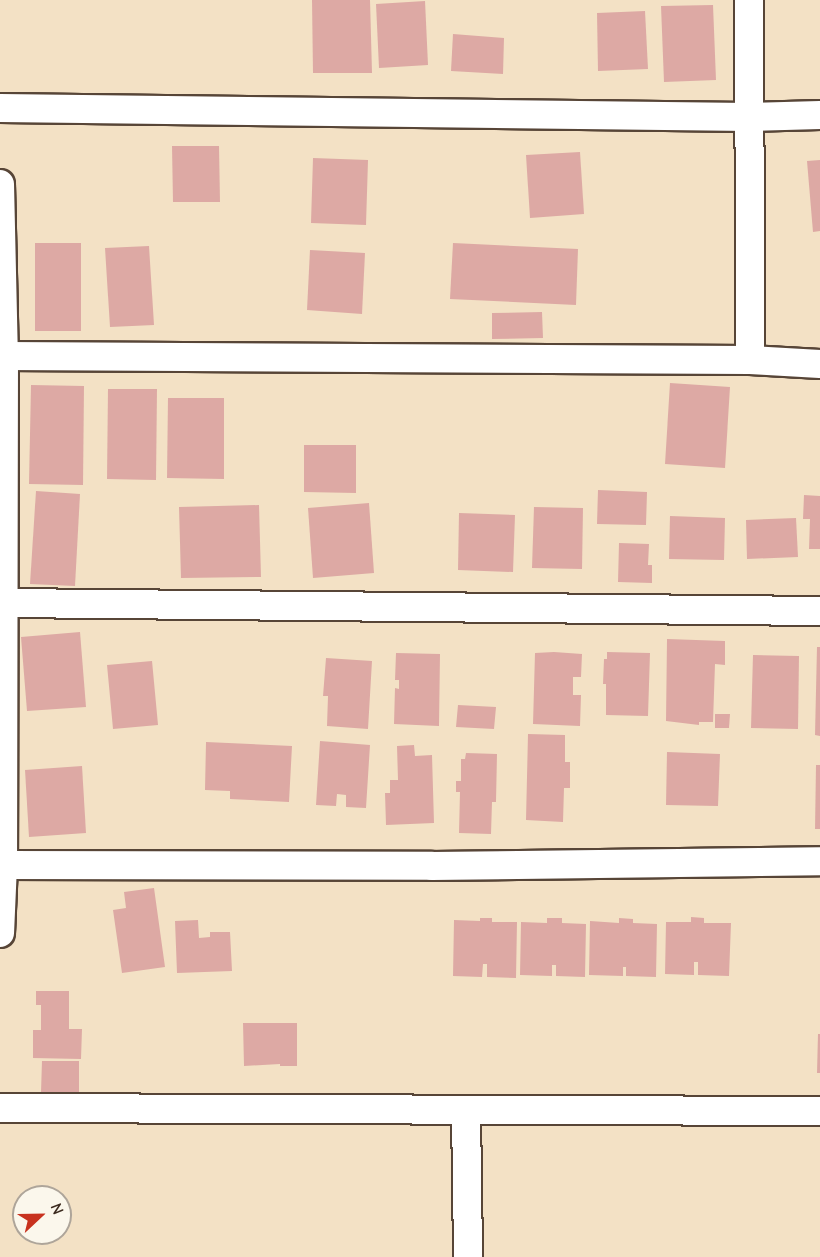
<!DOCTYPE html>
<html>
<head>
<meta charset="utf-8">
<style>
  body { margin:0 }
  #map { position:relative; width:820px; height:1257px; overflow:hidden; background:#f3e1c5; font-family:"Comic Neue",sans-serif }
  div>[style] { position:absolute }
  .building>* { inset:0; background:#dda9a4 }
  .roads { filter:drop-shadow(2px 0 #574537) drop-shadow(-2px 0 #574537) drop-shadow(0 2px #574537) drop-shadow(0 -2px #574537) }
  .street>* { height:28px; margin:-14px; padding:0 14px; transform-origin:14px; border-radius:14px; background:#fff }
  span { translate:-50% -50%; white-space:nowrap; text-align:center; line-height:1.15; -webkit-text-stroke:4.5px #fbf7ec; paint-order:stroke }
  .north { position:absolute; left:12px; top:1185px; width:60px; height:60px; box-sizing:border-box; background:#fbf7ec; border:2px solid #aea59a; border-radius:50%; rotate:68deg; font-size:16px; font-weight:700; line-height:24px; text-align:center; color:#3b2a1e }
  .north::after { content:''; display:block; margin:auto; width:21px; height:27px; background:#c8321e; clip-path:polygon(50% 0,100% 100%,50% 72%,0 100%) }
</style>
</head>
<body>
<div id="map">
  <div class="building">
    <div style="clip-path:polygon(312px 0,370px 0,372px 73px,313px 73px)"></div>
    <div style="clip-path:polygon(425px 1px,428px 65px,379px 68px,376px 4px)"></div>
    <div style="clip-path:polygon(713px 5px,716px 80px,664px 82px,661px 6px)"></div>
    <div style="clip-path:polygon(645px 11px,648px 69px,598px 71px,597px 13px)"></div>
    <div style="clip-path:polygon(453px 34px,504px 38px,503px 74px,451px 71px)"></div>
    <div style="clip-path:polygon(172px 146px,219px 146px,220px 202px,173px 202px)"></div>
    <div style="clip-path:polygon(580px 152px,584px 214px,530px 218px,526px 155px)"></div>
    <div style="clip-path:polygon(313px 158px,368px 160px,366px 225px,311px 223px)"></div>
    <div style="clip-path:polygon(820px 160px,820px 231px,813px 232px,807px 161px)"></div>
    <div style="clip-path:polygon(35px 243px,81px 243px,81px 331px,35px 331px)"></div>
    <div style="clip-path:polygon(453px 243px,578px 249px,576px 305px,450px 299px)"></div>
    <div style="clip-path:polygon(149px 246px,154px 325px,110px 327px,105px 248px)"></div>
    <div style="clip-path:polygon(310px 250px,365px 253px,362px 314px,307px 310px)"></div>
    <div style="clip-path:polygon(542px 312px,543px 338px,492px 339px,492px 313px)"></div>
    <div style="clip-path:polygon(670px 383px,730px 387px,725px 468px,665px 464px)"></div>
    <div style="clip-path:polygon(31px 385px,84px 386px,83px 485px,29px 484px)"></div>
    <div style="clip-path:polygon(108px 389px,157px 389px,156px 480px,107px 479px)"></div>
    <div style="clip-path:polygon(168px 398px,224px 398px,224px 479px,167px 478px)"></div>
    <div style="clip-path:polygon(304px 445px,356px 445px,356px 493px,304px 492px)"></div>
    <div style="clip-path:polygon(598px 490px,647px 492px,646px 525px,597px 524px)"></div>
    <div style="clip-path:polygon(36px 491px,80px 494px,75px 586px,30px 584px)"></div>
    <div style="clip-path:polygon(804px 495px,820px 496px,820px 549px,809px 549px,810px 519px,803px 519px)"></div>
    <div style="clip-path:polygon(369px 503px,374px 573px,313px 578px,308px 508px)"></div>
    <div style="clip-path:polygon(259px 505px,261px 577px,181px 578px,179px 507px)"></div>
    <div style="clip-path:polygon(534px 507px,583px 508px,582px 569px,532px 568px)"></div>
    <div style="clip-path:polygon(459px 513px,515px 515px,513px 572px,458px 570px)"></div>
    <div style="clip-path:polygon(670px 516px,725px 518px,724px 560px,669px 559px)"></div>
    <div style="clip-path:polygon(796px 518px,798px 557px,747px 559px,746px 520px)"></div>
    <div style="clip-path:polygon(619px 543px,649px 544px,648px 565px,652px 565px,652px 583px,618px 582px)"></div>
    <div style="clip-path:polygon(80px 632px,86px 707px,27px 711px,21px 637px)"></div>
    <div style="clip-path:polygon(667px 639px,725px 641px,725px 665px,715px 664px,713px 722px,699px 722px,699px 725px,666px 721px)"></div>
    <div style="clip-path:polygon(817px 647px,820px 647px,820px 736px,815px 735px)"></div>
    <div style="clip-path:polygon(554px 652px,582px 654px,581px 677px,573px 677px,573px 695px,581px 695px,580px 726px,533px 724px,535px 653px)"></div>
    <div style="clip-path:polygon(607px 652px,650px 653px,648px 716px,606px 715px,606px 684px,603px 684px,604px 659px,607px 659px)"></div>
    <div style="clip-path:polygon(396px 653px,440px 654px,439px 726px,394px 724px,395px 688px,399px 689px,399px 680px,395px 680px)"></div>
    <div style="clip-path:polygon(753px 655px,799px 656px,798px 729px,751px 728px)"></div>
    <div style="clip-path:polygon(326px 658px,372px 661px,368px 729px,327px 726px,328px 696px,323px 696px)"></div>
    <div style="clip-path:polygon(152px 661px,158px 725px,113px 729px,107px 665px)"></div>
    <div style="clip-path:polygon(458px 705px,496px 707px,494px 729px,456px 727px)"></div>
    <div style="clip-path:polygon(715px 714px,730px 714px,729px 728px,715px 728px)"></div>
    <div style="clip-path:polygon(528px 734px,565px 735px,565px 762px,570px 762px,570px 788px,564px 788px,563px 822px,526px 820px)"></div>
    <div style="clip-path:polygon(320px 741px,370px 745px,366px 808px,346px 807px,346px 795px,337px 794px,336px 806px,316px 805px)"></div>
    <div style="clip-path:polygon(206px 742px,292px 746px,289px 802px,230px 799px,230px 791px,205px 790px)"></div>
    <div style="clip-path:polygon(414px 745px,415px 756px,432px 755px,434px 823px,386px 825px,385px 793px,390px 793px,390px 780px,398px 780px,397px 746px)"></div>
    <div style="clip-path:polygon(667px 752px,720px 754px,718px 806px,666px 805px)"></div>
    <div style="clip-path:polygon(466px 753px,497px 754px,496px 802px,492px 802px,491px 834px,459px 833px,460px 792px,456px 792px,456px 781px,461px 781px,461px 759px,465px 759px)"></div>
    <div style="clip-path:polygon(816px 765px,820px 765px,820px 829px,815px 829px)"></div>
    <div style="clip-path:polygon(82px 766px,86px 833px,29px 837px,25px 770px)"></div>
    <div style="clip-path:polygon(154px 888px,165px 967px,122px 973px,113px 910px,126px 908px,124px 892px)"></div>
    <div style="clip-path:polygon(691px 917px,704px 918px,704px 923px,731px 923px,729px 976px,698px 975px,698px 962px,694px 962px,694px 975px,665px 974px,666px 922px,691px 922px)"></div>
    <div style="clip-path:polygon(480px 918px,492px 918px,492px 922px,517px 922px,516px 978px,487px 977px,487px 964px,483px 964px,482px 977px,453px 976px,454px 920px,480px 921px)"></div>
    <div style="clip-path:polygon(547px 918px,562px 918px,562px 923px,586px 924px,585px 977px,556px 976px,556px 965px,552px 965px,552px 976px,520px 975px,521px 922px,547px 923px)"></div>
    <div style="clip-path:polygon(619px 918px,633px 919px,633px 923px,657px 924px,656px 977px,626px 976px,626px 967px,623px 967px,623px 976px,589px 975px,590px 921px,619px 923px)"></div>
    <div style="clip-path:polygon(198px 920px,199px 938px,210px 937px,210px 932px,230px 932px,232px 971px,177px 973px,175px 921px)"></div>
    <div style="clip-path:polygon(36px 991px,69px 991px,69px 1029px,82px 1029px,81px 1059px,33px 1058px,33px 1030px,41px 1030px,41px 1005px,36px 1005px)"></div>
    <div style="clip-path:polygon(243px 1023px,297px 1023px,297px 1066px,280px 1066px,280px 1064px,244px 1066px)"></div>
    <div style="clip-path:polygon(818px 1034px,820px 1034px,820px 1073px,817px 1073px)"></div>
    <div style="clip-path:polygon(42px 1061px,79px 1061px,79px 1092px,41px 1092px)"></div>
  </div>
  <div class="roads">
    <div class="street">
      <div style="left:749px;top:0;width:360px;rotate:89.8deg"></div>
      <div style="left:0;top:108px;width:749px;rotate:0.69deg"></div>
      <div style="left:749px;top:117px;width:71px;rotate:-1.6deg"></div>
      <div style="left:0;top:184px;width:172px;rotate:88.7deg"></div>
      <div style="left:4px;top:356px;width:509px;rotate:90.11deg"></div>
      <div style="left:3px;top:865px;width:68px;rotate:92.5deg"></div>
      <div style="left:4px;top:356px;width:746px;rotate:0.31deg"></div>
      <div style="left:750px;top:360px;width:70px;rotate:3.3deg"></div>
      <div style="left:3px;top:603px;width:817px;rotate:0.56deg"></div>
      <div style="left:3px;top:865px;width:429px;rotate:0.1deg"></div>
      <div style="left:432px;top:866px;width:388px;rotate:-0.7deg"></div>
      <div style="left:0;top:1108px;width:820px;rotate:0.21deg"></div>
      <div style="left:466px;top:1110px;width:147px;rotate:89.2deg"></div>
    </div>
  </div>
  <div class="north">N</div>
</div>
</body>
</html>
